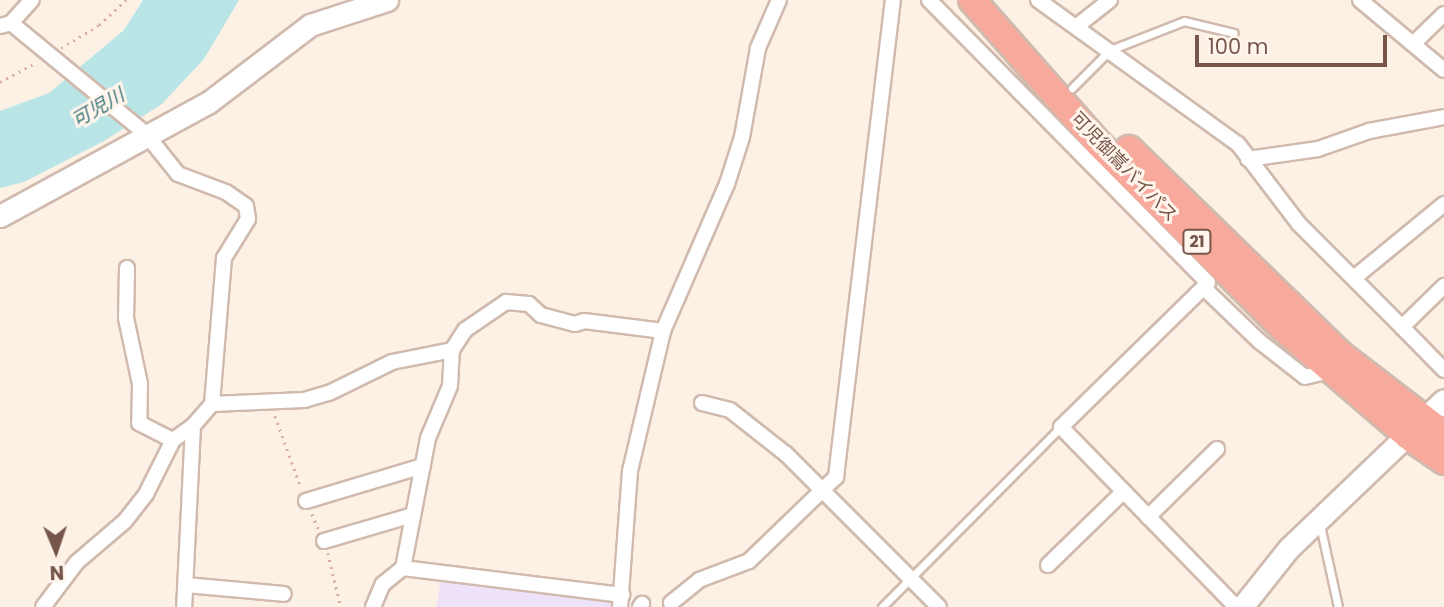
<!DOCTYPE html>
<html>
<head>
<meta charset="utf-8">
<style>
  body { margin:0 }
  #map { position:relative; width:1444px; height:607px; overflow:hidden; background:#fdf1e5; font-family:Poppins,"Noto Sans JP",sans-serif }
  div>[style] { position:absolute }
  .education>* { inset:0; background:#eee2f9 }
  .water>* { inset:0; background:#b9e5e7 }
  .path>* { height:2.5px; margin-top:-1.25px; transform-origin:0; background:repeating-linear-gradient(90deg,#d8afa0 0 2px,transparent 0 7px) }
  .roads { filter:drop-shadow(2px 0 #d0baae) drop-shadow(-2px 0 #d0baae) drop-shadow(0 2px #d0baae) drop-shadow(0 -2px #d0baae) }
  .lane>* { height:7px; margin:-3.5px; padding:0 3.5px; transform-origin:3.5px; border-radius:3.5px; background:#fff }
  .street>* { height:14px; margin:-7px; padding:0 7px; transform-origin:7px; border-radius:7px; background:#fff }
  .secondary>* { height:21px; margin:-10.5px; padding:0 10.5px; transform-origin:10.5px; border-radius:10.5px; background:#fff }
  .highway>* { height:26px; margin:-13px; padding:0 13px; transform-origin:13px; border-radius:13px; background:#f7aa9c }
  span { translate:-50% -50%; white-space:nowrap; text-align:center; line-height:1.15; -webkit-text-stroke:6px #fff5ec; paint-order:stroke }
  .shield-label span { padding:2px 5px; background:#fff5ec; border:2px solid; border-radius:5px; -webkit-text-stroke-width:0 }
  .shield-label { font-size:16px; color:#76554a; font-weight:700 }
  .street-label { font-size:18px; color:#76554a }
  .water-label { font-size:19px; color:#3d787c; font-style:italic }
  .north { position:absolute; left:21px; top:516px; width:70px; height:70px; -webkit-text-stroke:5px #fff5ec; paint-order:stroke; rotate:178deg; font-size:19px; font-weight:700; line-height:28px; text-align:center; color:#76554a }
  .north::after { content:''; display:block; margin:auto; width:24px; height:32px; background:#76554a; clip-path:polygon(50% 0,100% 100%,50% 72%,0 100%) }
  .scale { position:absolute; left:1195px; top:35px; width:192px; height:32px; box-sizing:border-box; border:4px solid #76554a; border-top:0; padding-left:9px; font-size:21px; line-height:24px; white-space:nowrap; color:#76554a; -webkit-text-stroke:5px #fff5ec; paint-order:stroke }
</style>
</head>
<body>
<div id="map">
  <div class="education">
    <div style="clip-path:polygon(441px 580px,612px 602px,612px 607px,436px 607px)"></div>
  </div>
  <div class="water">
    <div style="clip-path:polygon(143px 0,239px 0,204px 59px,162px 104px,104px 141px,24px 182px,0 188px,0 111px,49px 93px,124px 30px)"></div>
  </div>
  <div class="path">
    <div style="left:61px;top:48px;width:44px;rotate:-31.2deg"></div>
    <div style="left:99px;top:25px;width:37px;rotate:-43deg"></div>
    <div style="left:0;top:82px;width:42px;rotate:-28.4deg"></div>
    <div style="left:275px;top:416px;width:77px;rotate:70.1deg"></div>
    <div style="left:312px;top:514px;width:17px;rotate:66deg"></div>
    <div style="left:328px;top:553px;width:56px;rotate:76.5deg"></div>
  </div>
  <div class="roads">
    <div class="lane">
      <div style="left:1072px;top:88px;width:54px;rotate:-45deg"></div>
      <div style="left:1110px;top:50px;width:79px;rotate:-21.4deg"></div>
      <div style="left:1184px;top:21px;width:51px;rotate:13.5deg"></div>
      <div style="left:1320px;top:525px;width:84px;rotate:77.6deg"></div>
      <div style="left:882px;top:607px;width:254px;rotate:-45.2deg"></div>
    </div>
    <div class="street">
      <div style="left:929px;top:0;width:397px;rotate:45.4deg"></div>
      <div style="left:1208px;top:283px;width:206px;rotate:135.6deg"></div>
      <div style="left:1061px;top:427px;width:251px;rotate:45.8deg"></div>
      <div style="left:1038px;top:0;width:246px;rotate:35.8deg"></div>
      <div style="left:1238px;top:144px;width:101px;rotate:52.7deg"></div>
      <div style="left:1299px;top:224px;width:146px;rotate:45deg"></div>
      <div style="left:1402px;top:327px;width:59px;rotate:-44.3deg"></div>
      <div style="left:1360px;top:0;width:109px;rotate:39.8deg"></div>
      <div style="left:11px;top:23px;width:175px;rotate:39.4deg"></div>
      <div style="left:146px;top:134px;width:51px;rotate:51.3deg"></div>
      <div style="left:178px;top:174px;width:51px;rotate:20.6deg"></div>
      <div style="left:226px;top:192px;width:24px;rotate:35deg"></div>
      <div style="left:246px;top:206px;width:13px;rotate:81deg"></div>
      <div style="left:248px;top:219px;width:46px;rotate:121.6deg"></div>
      <div style="left:224px;top:258px;width:146px;rotate:94.7deg"></div>
      <div style="left:212px;top:404px;width:29px;rotate:131deg"></div>
      <div style="left:193px;top:426px;width:181px;rotate:92.8deg"></div>
      <div style="left:0;top:26px;width:11px;rotate:-15deg"></div>
      <div style="left:11px;top:23px;width:31px;rotate:-48deg"></div>
      <div style="left:1077px;top:26px;width:42px;rotate:-38.2deg"></div>
      <div style="left:1413px;top:44px;width:43px;rotate:-44.1deg"></div>
      <div style="left:1248px;top:159px;width:71px;rotate:-8.1deg"></div>
      <div style="left:1318px;top:149px;width:54px;rotate:-19.4deg"></div>
      <div style="left:1369px;top:131px;width:76px;rotate:-10.6deg"></div>
      <div style="left:127px;top:268px;width:50px;rotate:91.1deg"></div>
      <div style="left:126px;top:318px;width:67px;rotate:78deg"></div>
      <div style="left:140px;top:384px;width:39px;rotate:91deg"></div>
      <div style="left:139px;top:423px;width:38px;rotate:27deg"></div>
      <div style="left:1354px;top:278px;width:117px;rotate:-39.4deg"></div>
      <div style="left:1204px;top:288px;width:76px;rotate:43.9deg"></div>
      <div style="left:1259px;top:341px;width:58px;rotate:38deg"></div>
      <div style="left:1305px;top:377px;width:25px;rotate:-14deg"></div>
      <div style="left:1402px;top:327px;width:60px;rotate:45.7deg"></div>
      <div style="left:702px;top:403px;width:29px;rotate:14deg"></div>
      <div style="left:730px;top:410px;width:71px;rotate:38.2deg"></div>
      <div style="left:786px;top:454px;width:216px;rotate:45deg"></div>
      <div style="left:212px;top:404px;width:92px;rotate:-2.5deg"></div>
      <div style="left:304px;top:400px;width:26px;rotate:-16deg"></div>
      <div style="left:329px;top:393px;width:70px;rotate:-26.2deg"></div>
      <div style="left:392px;top:362px;width:61px;rotate:-11.3deg"></div>
      <div style="left:306px;top:501px;width:122px;rotate:-16.7deg"></div>
      <div style="left:1148px;top:517px;width:97px;rotate:-44.6deg"></div>
      <div style="left:324px;top:541px;width:93px;rotate:-16.3deg"></div>
      <div style="left:1048px;top:565px;width:105px;rotate:-44.2deg"></div>
      <div style="left:403px;top:568px;width:221px;rotate:7deg"></div>
      <div style="left:186px;top:585px;width:98px;rotate:5.2deg"></div>
      <div style="left:671px;top:603px;width:36px;rotate:-39deg"></div>
      <div style="left:699px;top:580px;width:53px;rotate:-20.8deg"></div>
      <div style="left:749px;top:561px;width:121px;rotate:-44deg"></div>
      <div style="left:836px;top:477px;width:480px;rotate:-83.2deg"></div>
      <div style="left:43px;top:607px;width:56px;rotate:-52.9deg"></div>
      <div style="left:77px;top:562px;width:63px;rotate:-40.5deg"></div>
      <div style="left:125px;top:521px;width:34px;rotate:-52deg"></div>
      <div style="left:146px;top:494px;width:60px;rotate:-63.4deg"></div>
      <div style="left:173px;top:440px;width:24px;rotate:-35deg"></div>
      <div style="left:373px;top:607px;width:25px;rotate:-67deg"></div>
      <div style="left:383px;top:584px;width:26px;rotate:-39deg"></div>
      <div style="left:403px;top:568px;width:132px;rotate:-79.1deg"></div>
      <div style="left:428px;top:438px;width:56px;rotate:-67.1deg"></div>
      <div style="left:450px;top:386px;width:36px;rotate:-87deg"></div>
      <div style="left:452px;top:350px;width:24px;rotate:-57deg"></div>
      <div style="left:465px;top:330px;width:50px;rotate:-34.3deg"></div>
      <div style="left:506px;top:302px;width:23px;rotate:5deg"></div>
      <div style="left:529px;top:304px;width:16px;rotate:43deg"></div>
      <div style="left:541px;top:315px;width:35px;rotate:15deg"></div>
      <div style="left:575px;top:324px;width:9px;rotate:-18deg"></div>
      <div style="left:584px;top:321px;width:80px;rotate:7.2deg"></div>
      <div style="left:620px;top:607px;width:136px;rotate:-85.8deg"></div>
      <div style="left:630px;top:471px;width:144px;rotate:-76.7deg"></div>
      <div style="left:663px;top:331px;width:160px;rotate:-66.5deg"></div>
      <div style="left:727px;top:184px;width:49px;rotate:-72.3deg"></div>
      <div style="left:742px;top:137px;width:90px;rotate:-79.8deg"></div>
      <div style="left:758px;top:48px;width:52px;rotate:-66.4deg"></div>
      <div style="left:640px;top:607px;width:4px;rotate:-56deg"></div>
    </div>
    <div class="secondary">
      <div style="left:0;top:216px;width:238px;rotate:-28.6deg"></div>
      <div style="left:209px;top:102px;width:127px;rotate:-37.3deg"></div>
      <div style="left:310px;top:25px;width:81px;rotate:-18deg"></div>
      <div style="left:1242px;top:607px;width:75px;rotate:-51.5deg"></div>
      <div style="left:1289px;top:548px;width:214px;rotate:-43.7deg"></div>
    </div>
    <div class="highway">
      <div style="left:972px;top:0;width:192px;rotate:48.6deg"></div>
      <div style="left:1099px;top:144px;width:264px;rotate:45deg"></div>
      <div style="left:1286px;top:331px;width:161px;rotate:40.7deg"></div>
      <div style="left:1408px;top:436px;width:44px;rotate:34.8deg"></div>
      <div style="left:1129px;top:149px;width:296px;rotate:44.2deg"></div>
      <div style="left:1341px;top:355px;width:130px;rotate:37.5deg"></div>
    </div>
  </div>
  <div class="shield-label">
    <span style="left:1197px;top:242px">21</span>
  </div>
  <div class="street-label">
    <span style="left:1124px;top:167px;rotate:46deg">可児御嵩バイパス</span>
  </div>
  <div class="water-label">
    <span style="left:98px;top:108px;rotate:-30deg">可児川</span>
  </div>
  <div class="north">N</div>
  <div class="scale">100 m</div>
</div>
</body>
</html>
